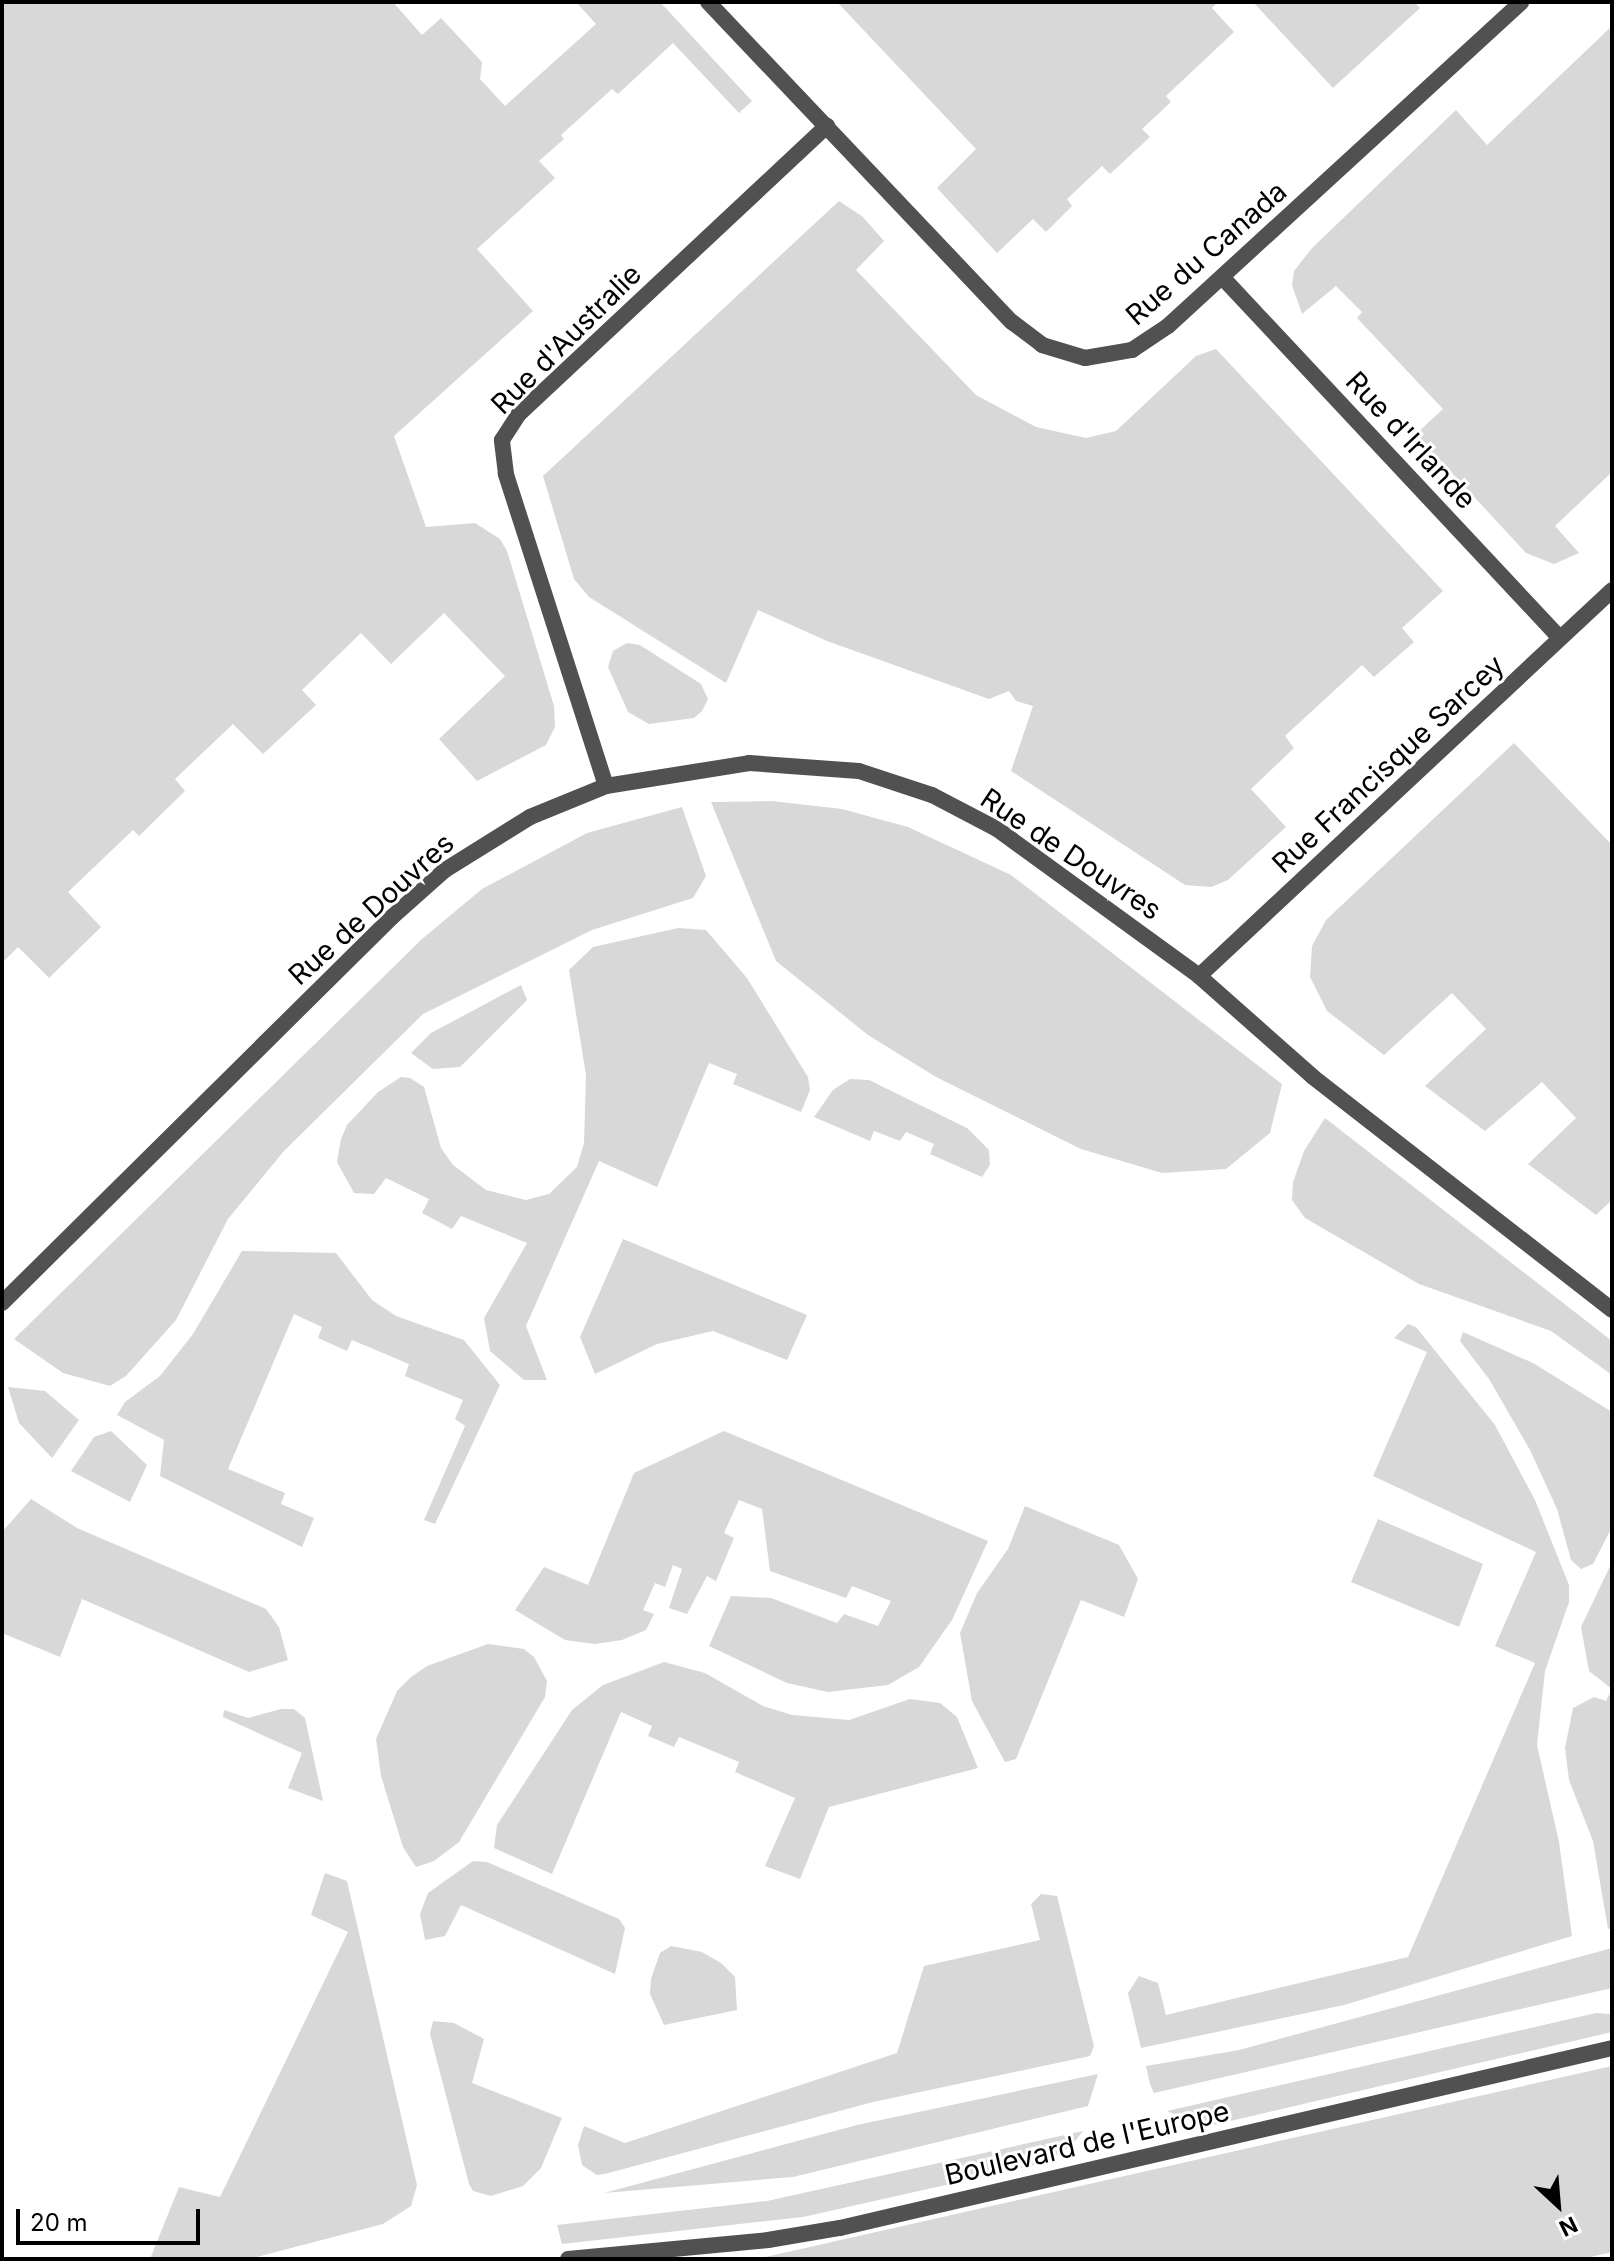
<!DOCTYPE html>
<html>
<head>
<meta charset="utf-8">
<style>
  body { margin:0 }
  #map { position:relative; width:1614px; height:2261px; overflow:hidden; background:#fff; font-family:Inter,sans-serif }
  div>[style] { position:absolute }
  .green>* { inset:0; background:#d8d8d8 }
  .minor>* { height:16px; margin:-8px; padding:0 8px; transform-origin:8px; border-radius:8px; background:#515151 }
  .tertiary>* { height:16px; margin:-8px; padding:0 8px; transform-origin:8px; border-radius:8px; background:#515151 }
  span { translate:-50% -50%; white-space:nowrap; text-align:center; line-height:1.15; -webkit-text-stroke:6px #fff; paint-order:stroke }
  .street-label { font-size:28px; color:#000 }
  .frame { position:absolute; inset:0; border:4px solid #000; pointer-events:none }
  .north { position:absolute; left:1518px; top:2165px; width:80px; height:80px; -webkit-text-stroke:6px #fff; paint-order:stroke; rotate:154deg; font-size:22px; font-weight:700; line-height:32px; text-align:center; color:#000 }
  .north::after { content:''; display:block; margin:auto; width:28px; height:36px; background:#000; clip-path:polygon(50% 0,100% 100%,50% 72%,0 100%) }
  .scale { position:absolute; left:16px; top:2209px; width:184px; height:36px; box-sizing:border-box; border:4px solid #000; border-top:0; padding-left:10px; font-size:24px; line-height:28px; white-space:nowrap; color:#000; -webkit-text-stroke:6px #fff; paint-order:stroke }
</style>
</head>
<body>
<div id="map">
  <div class="green">
    <div style="clip-path:polygon(2px 2px,393px 2px,422px 35px,441px 18px,482px 62px,480px 79px,505px 106px,596px 24px,576px 2px,660px 2px,752px 101px,739px 113px,673px 43px,618px 94px,612px 89px,561px 135px,564px 139px,539px 161px,555px 178px,477px 249px,533px 311px,394px 436px,426px 527px,475px 523px,500px 539px,507px 551px,554px 706px,555px 727px,546px 745px,477px 781px,439px 739px,505px 676px,444px 613px,391px 664px,361px 633px,302px 690px,316px 705px,263px 754px,233px 724px,175px 779px,185px 791px,139px 836px,133px 830px,68px 892px,101px 927px,49px 978px,18px 947px,2px 963px)"></div>
    <div style="clip-path:polygon(837px 2px,1218px 2px,1212px 8px,1234px 32px,1166px 96px,1171px 102px,1142px 129px,1150px 137px,1110px 174px,1102px 166px,1067px 199px,1072px 206px,1046px 232px,1033px 219px,997px 253px,937px 188px,976px 149px)"></div>
    <div style="clip-path:polygon(1253px 2px,1414px 2px,1420px 8px,1333px 88px)"></div>
    <div style="clip-path:polygon(1612px 26px,1612px 472px,1555px 526px,1579px 553px,1554px 564px,1526px 553px,1416px 434px,1443px 409px,1357px 318px,1362px 312px,1336px 286px,1302px 314px,1292px 285px,1294px 271px,1312px 248px,1456px 110px,1487px 145px)"></div>
    <div style="clip-path:polygon(839px 201px,863px 217px,884px 241px,856px 270px,976px 395px,1036px 427px,1086px 438px,1116px 431px,1196px 356px,1216px 349px,1443px 591px,1402px 628px,1414px 642px,1374px 677px,1362px 665px,1285px 736px,1294px 748px,1251px 789px,1286px 827px,1228px 880px,1211px 887px,1185px 885px,1011px 771px,1033px 706px,1016px 701px,1009px 691px,989px 699px,827px 641px,758px 610px,726px 683px,589px 597px,574px 579px,543px 476px)"></div>
    <div style="clip-path:polygon(627px 643px,640px 645px,701px 684px,708px 699px,702px 711px,694px 718px,649px 724px,628px 712px,608px 667px,613px 651px)"></div>
    <div style="clip-path:polygon(1514px 743px,1612px 845px,1612px 1200px,1596px 1215px,1528px 1164px,1576px 1118px,1542px 1082px,1485px 1131px,1425px 1086px,1486px 1029px,1452px 993px,1384px 1055px,1327px 1011px,1310px 977px,1312px 946px,1326px 920px)"></div>
    <div style="clip-path:polygon(772px 801px,842px 809px,908px 827px,1011px 875px,1282px 1084px,1270px 1133px,1226px 1169px,1162px 1173px,1081px 1149px,936px 1077px,868px 1035px,776px 961px,711px 802px)"></div>
    <div style="clip-path:polygon(682px 807px,706px 876px,693px 898px,592px 930px,423px 1014px,284px 1151px,228px 1219px,176px 1320px,126px 1376px,110px 1386px,63px 1373px,14px 1339px,422px 939px,482px 889px,587px 833px)"></div>
    <div style="clip-path:polygon(678px 928px,706px 930px,747px 978px,808px 1077px,810px 1090px,801px 1112px,733px 1084px,737px 1074px,709px 1063px,657px 1187px,599px 1161px,526px 1326px,547px 1380px,524px 1380px,490px 1351px,484px 1318px,527px 1243px,461px 1216px,452px 1229px,422px 1213px,429px 1199px,386px 1178px,374px 1194px,354px 1193px,337px 1162px,341px 1139px,347px 1125px,378px 1092px,401px 1077px,410px 1078px,424px 1087px,441px 1148px,453px 1165px,486px 1190px,526px 1200px,549px 1194px,577px 1167px,584px 1143px,586px 1075px,569px 970px,593px 947px)"></div>
    <div style="clip-path:polygon(521px 985px,527px 1000px,460px 1067px,433px 1069px,411px 1053px,431px 1033px)"></div>
    <div style="clip-path:polygon(850px 1079px,869px 1080px,967px 1128px,989px 1150px,990px 1165px,982px 1177px,930px 1154px,934px 1144px,906px 1132px,900px 1141px,874px 1131px,870px 1141px,814px 1117px,833px 1090px)"></div>
    <div style="clip-path:polygon(1325px 1118px,1612px 1341px,1612px 1375px,1551px 1331px,1419px 1284px,1305px 1218px,1292px 1200px,1293px 1182px,1304px 1151px)"></div>
    <div style="clip-path:polygon(623px 1239px,807px 1315px,787px 1360px,713px 1331px,657px 1344px,595px 1374px,580px 1337px)"></div>
    <div style="clip-path:polygon(242px 1251px,336px 1253px,372px 1300px,396px 1316px,464px 1340px,500px 1385px,435px 1524px,424px 1520px,465px 1426px,455px 1419px,463px 1400px,405px 1376px,409px 1364px,352px 1340px,347px 1351px,318px 1338px,322px 1327px,294px 1314px,228px 1469px,285px 1493px,281px 1504px,314px 1518px,302px 1547px,160px 1476px,164px 1440px,117px 1415px,125px 1402px,160px 1376px,193px 1334px)"></div>
    <div style="clip-path:polygon(1408px 1324px,1416px 1327px,1495px 1425px,1535px 1500px,1569px 1585px,1569px 1602px,1545px 1671px,1537px 1745px,1559px 1842px,1572px 1936px,1344px 2005px,1141px 2048px,1128px 1993px,1139px 1976px,1158px 1983px,1166px 2015px,1408px 1957px,1535px 1663px,1495px 1646px,1536px 1552px,1373px 1476px,1427px 1352px,1394px 1338px)"></div>
    <div style="clip-path:polygon(1463px 1332px,1533px 1363px,1612px 1412px,1612px 1527px,1593px 1564px,1581px 1569px,1571px 1560px,1557px 1509px,1530px 1450px,1489px 1379px,1460px 1341px)"></div>
    <div style="clip-path:polygon(8px 1387px,45px 1391px,79px 1420px,52px 1458px,19px 1423px)"></div>
    <div style="clip-path:polygon(111px 1431px,147px 1465px,130px 1502px,71px 1471px,94px 1437px)"></div>
    <div style="clip-path:polygon(724px 1431px,988px 1541px,952px 1620px,919px 1667px,888px 1685px,828px 1692px,787px 1683px,709px 1646px,731px 1596px,771px 1598px,837px 1623px,844px 1614px,878px 1626px,891px 1601px,852px 1586px,846px 1598px,770px 1571px,762px 1509px,739px 1500px,724px 1533px,734px 1538px,716px 1581px,707px 1576px,687px 1614px,669px 1608px,682px 1569px,673px 1565px,665px 1587px,655px 1583px,643px 1610px,654px 1614px,646px 1630px,622px 1640px,595px 1644px,565px 1640px,515px 1610px,544px 1567px,588px 1585px,634px 1473px)"></div>
    <div style="clip-path:polygon(31px 1499px,77px 1528px,266px 1609px,279px 1627px,288px 1660px,249px 1672px,82px 1599px,60px 1657px,2px 1633px,2px 1532px)"></div>
    <div style="clip-path:polygon(1025px 1506px,1119px 1545px,1138px 1579px,1124px 1617px,1081px 1600px,1016px 1759px,1005px 1762px,972px 1701px,960px 1633px,977px 1593px,1008px 1549px)"></div>
    <div style="clip-path:polygon(1378px 1519px,1483px 1564px,1459px 1627px,1351px 1582px)"></div>
    <div style="clip-path:polygon(1612px 1562px,1612px 1928px,1608px 1929px,1593px 1841px,1569px 1780px,1565px 1748px,1573px 1708px,1594px 1697px,1606px 1701px,1612px 1689px,1589px 1671px,1581px 1627px)"></div>
    <div style="clip-path:polygon(488px 1644px,524px 1649px,534px 1657px,547px 1681px,545px 1697px,459px 1842px,434px 1861px,416px 1867px,403px 1847px,381px 1776px,376px 1739px,397px 1691px,411px 1677px,427px 1666px)"></div>
    <div style="clip-path:polygon(664px 1662px,705px 1673px,763px 1706px,792px 1715px,849px 1720px,910px 1699px,940px 1703px,957px 1717px,978px 1768px,829px 1807px,800px 1879px,765px 1866px,795px 1798px,735px 1772px,739px 1762px,679px 1737px,674px 1747px,648px 1736px,652px 1726px,621px 1712px,552px 1874px,494px 1848px,497px 1825px,572px 1710px,603px 1685px)"></div>
    <div style="clip-path:polygon(281px 1709px,294px 1709px,305px 1718px,323px 1801px,288px 1788px,302px 1753px,223px 1717px,224px 1710px,248px 1718px)"></div>
    <div style="clip-path:polygon(473px 1861px,487px 1862px,619px 1919px,625px 1928px,615px 1974px,461px 1905px,445px 1936px,425px 1940px,420px 1914px,428px 1893px)"></div>
    <div style="clip-path:polygon(325px 1873px,347px 1881px,417px 2185px,411px 2206px,383px 2224px,249px 2259px,150px 2259px,179px 2187px,220px 2197px,348px 1932px,311px 1915px)"></div>
    <div style="clip-path:polygon(1041px 1894px,1057px 1896px,1094px 2046px,1090px 2056px,873px 2102px,605px 2174px,597px 2175px,582px 2165px,578px 2145px,584px 2126px,625px 2143px,897px 2053px,924px 1966px,1040px 1940px,1031px 1904px)"></div>
    <div style="clip-path:polygon(671px 1946px,702px 1952px,721px 1963px,735px 1977px,737px 2010px,664px 2025px,650px 1994px,651px 1979px,660px 1953px)"></div>
    <div style="clip-path:polygon(1612px 1948px,1612px 1988px,1154px 2093px,1150px 2084px,1146px 2066px,1239px 2050px)"></div>
    <div style="clip-path:polygon(1596px 2013px,1610px 2014px,1612px 2032px,1205px 2127px,1167px 2111px)"></div>
    <div style="clip-path:polygon(433px 2021px,454px 2023px,484px 2039px,472px 2083px,562px 2118px,541px 2168px,523px 2186px,491px 2196px,473px 2191px,469px 2184px,430px 2034px)"></div>
    <div style="clip-path:polygon(1612px 2066px,1612px 2252px,1582px 2259px,756px 2259px)"></div>
    <div style="clip-path:polygon(1098px 2074px,1088px 2106px,793px 2177px,604px 2193px,857px 2125px)"></div>
    <div style="clip-path:polygon(1083px 2131px,1071px 2146px,1043px 2163px,803px 2217px,562px 2244px,557px 2225px,767px 2201px)"></div>
  </div>
  <div class="minor">
    <div style="left:708px;top:2px;width:441px;rotate:46.5deg"></div>
    <div style="left:1012px;top:322px;width:38px;rotate:37deg"></div>
    <div style="left:1042px;top:345px;width:45px;rotate:16.8deg"></div>
    <div style="left:1085px;top:358px;width:48px;rotate:-9.7deg"></div>
    <div style="left:1132px;top:350px;width:43px;rotate:-33.7deg"></div>
    <div style="left:1168px;top:326px;width:479px;rotate:-42.5deg"></div>
    <div style="left:1223px;top:278px;width:493px;rotate:46.9deg"></div>
    <div style="left:606px;top:786px;width:328px;rotate:-107.8deg"></div>
    <div style="left:506px;top:474px;width:34px;rotate:-97deg"></div>
    <div style="left:502px;top:440px;width:31px;rotate:-57deg"></div>
    <div style="left:519px;top:414px;width:422px;rotate:-43.1deg"></div>
    <div style="left:1199px;top:976px;width:565px;rotate:-43.06deg"></div>
    <div style="left:2px;top:1303px;width:549px;rotate:-44.7deg"></div>
    <div style="left:392px;top:917px;width:71px;rotate:-41.6deg"></div>
    <div style="left:445px;top:870px;width:100px;rotate:-31.9deg"></div>
    <div style="left:530px;top:817px;width:82px;rotate:-22.2deg"></div>
    <div style="left:606px;top:786px;width:145px;rotate:-9.1deg"></div>
    <div style="left:749px;top:763px;width:110px;rotate:4.2deg"></div>
    <div style="left:859px;top:771px;width:77px;rotate:18.2deg"></div>
    <div style="left:932px;top:795px;width:73px;rotate:27.6deg"></div>
    <div style="left:997px;top:829px;width:250px;rotate:36deg"></div>
    <div style="left:1199px;top:976px;width:152px;rotate:41.5deg"></div>
    <div style="left:1313px;top:1077px;width:379px;rotate:37.9deg"></div>
  </div>
  <div class="tertiary">
    <div style="left:568px;top:2259px;width:201px;rotate:-5.4deg"></div>
    <div style="left:768px;top:2240px;width:73px;rotate:-9.5deg"></div>
    <div style="left:840px;top:2228px;width:793px;rotate:-13.12deg"></div>
  </div>
  <div class="street-label">
    <span style="left:1206px;top:253px;rotate:-41deg">Rue du Canada</span>
    <span style="left:566px;top:339px;rotate:-45deg">Rue d'Australie</span>
    <span style="left:1411px;top:440px;rotate:47deg">Rue d'Irlande</span>
    <span style="left:1388px;top:764px;rotate:-43deg">Rue Francisque Sarcey</span>
    <span style="left:1071px;top:854px;rotate:34deg">Rue de Douvres</span>
    <span style="left:371px;top:909px;rotate:-42deg">Rue de Douvres</span>
    <span style="left:1087px;top:2143px;rotate:-13deg">Boulevard de l'Europe</span>
  </div>
  <div class="frame"></div>
  <div class="north">N</div>
  <div class="scale">20 m</div>
</div>
</body>
</html>
